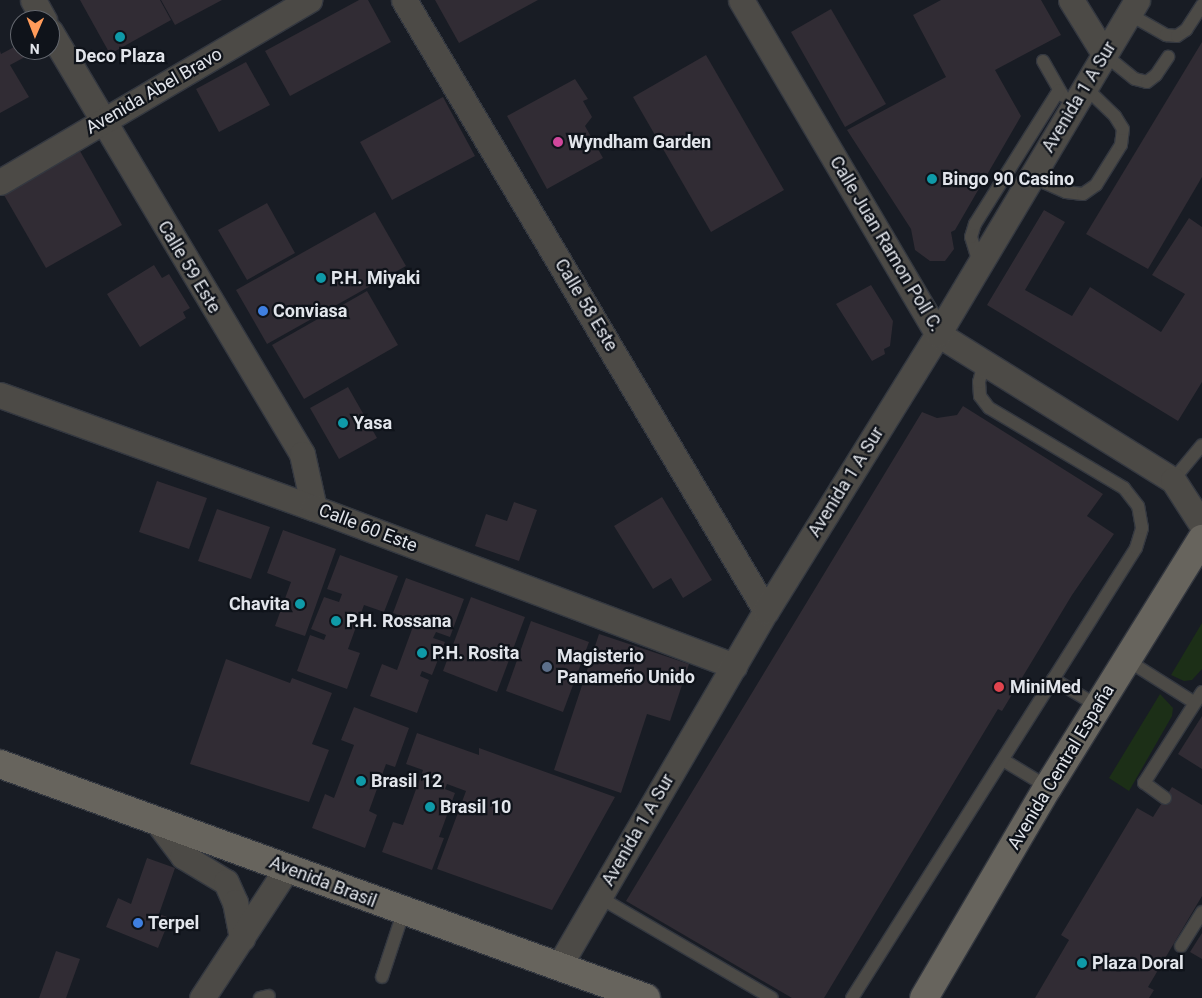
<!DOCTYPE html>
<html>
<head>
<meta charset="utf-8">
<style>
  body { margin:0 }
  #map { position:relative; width:1202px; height:998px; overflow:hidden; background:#181c24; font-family:Roboto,sans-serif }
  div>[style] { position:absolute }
  .green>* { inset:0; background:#1c2f17 }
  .building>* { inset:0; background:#312c34 }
  .roads { filter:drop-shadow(1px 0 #343840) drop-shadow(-1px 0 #343840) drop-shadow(0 1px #343840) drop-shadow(0 -1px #343840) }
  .lane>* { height:12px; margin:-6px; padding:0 6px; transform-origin:6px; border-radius:6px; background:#4c4a46 }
  .street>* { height:25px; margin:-12.5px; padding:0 12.5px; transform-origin:12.5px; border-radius:12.5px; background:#4c4a46 }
  .secondary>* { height:28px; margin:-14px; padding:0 14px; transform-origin:14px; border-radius:14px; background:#67645d }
  .dots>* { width:14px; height:14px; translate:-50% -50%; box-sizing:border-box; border:2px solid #0f131a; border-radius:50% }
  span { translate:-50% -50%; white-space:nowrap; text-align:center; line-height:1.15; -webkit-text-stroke:4.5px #0f131a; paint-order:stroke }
  .poi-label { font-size:18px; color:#e2e5eb; font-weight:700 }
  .left { translate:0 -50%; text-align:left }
  .right { translate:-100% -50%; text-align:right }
  .street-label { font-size:18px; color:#e2e5eb }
  .north { position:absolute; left:10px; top:10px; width:50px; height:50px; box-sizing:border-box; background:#0f131a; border:1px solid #63676e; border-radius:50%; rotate:181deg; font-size:14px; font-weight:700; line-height:20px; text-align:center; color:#e2e5eb }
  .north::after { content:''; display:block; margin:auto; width:18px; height:22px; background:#ff9b5a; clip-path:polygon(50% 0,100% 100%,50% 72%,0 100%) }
</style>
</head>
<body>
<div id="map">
  <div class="green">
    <div style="clip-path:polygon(1202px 623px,1202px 669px,1192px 680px,1184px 681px,1171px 675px)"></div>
    <div style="clip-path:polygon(1160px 694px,1173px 708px,1172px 716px,1129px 791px,1109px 778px)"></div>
  </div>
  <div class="building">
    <div style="clip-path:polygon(80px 0,160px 0,171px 20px,110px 54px)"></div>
    <div style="clip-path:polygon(161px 0,222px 0,175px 25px)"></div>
    <div style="clip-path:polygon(359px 0,368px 0,391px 42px,290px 96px,265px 51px)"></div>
    <div style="clip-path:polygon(435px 0,538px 0,459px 43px)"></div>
    <div style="clip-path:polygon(941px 0,1041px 0,1061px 35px,995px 70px,1021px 116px,955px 230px,951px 232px,954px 249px,945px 261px,930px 261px,915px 250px,911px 229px,847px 130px,946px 77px,913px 15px)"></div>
    <div style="clip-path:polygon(831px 9px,886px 104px,845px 127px,791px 32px)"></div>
    <div style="clip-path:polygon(1202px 42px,1202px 177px,1148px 269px,1086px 234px)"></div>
    <div style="clip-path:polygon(18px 45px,25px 57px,10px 65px,29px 97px,0 113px,0 51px,1px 54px)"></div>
    <div style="clip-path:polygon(706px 55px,784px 190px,711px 232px,633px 97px)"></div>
    <div style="clip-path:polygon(246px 62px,270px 105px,219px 132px,196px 89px)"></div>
    <div style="clip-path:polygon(575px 79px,588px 99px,583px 101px,592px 117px,585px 126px,603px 158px,547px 189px,507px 116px)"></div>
    <div style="clip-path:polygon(443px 97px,475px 156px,392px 200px,360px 142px)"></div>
    <div style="clip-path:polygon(80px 151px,122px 225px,46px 268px,4px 195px)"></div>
    <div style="clip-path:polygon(267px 203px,295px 253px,247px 280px,218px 230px)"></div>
    <div style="clip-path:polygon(1044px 210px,1065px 222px,1025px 290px,1072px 316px,1090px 287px,1161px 332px,1185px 294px,1152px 275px,1189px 218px,1202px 227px,1202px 382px,1178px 421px,987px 305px)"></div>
    <div style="clip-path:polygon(375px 212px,406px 266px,267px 344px,236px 290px)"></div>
    <div style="clip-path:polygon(154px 265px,162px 278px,169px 274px,190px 308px,183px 312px,186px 318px,140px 347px,107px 294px)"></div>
    <div style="clip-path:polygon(871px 285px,893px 321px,890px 346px,884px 349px,885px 354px,872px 361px,836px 304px)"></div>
    <div style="clip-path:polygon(367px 291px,398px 345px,304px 399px,272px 345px)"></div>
    <div style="clip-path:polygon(348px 387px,377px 438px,339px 459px,310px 408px)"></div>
    <div style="clip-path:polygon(963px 406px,1103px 494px,1087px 516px,1114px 534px,1072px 595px,1002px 711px,998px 709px,824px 998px,792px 998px,626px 901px,922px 412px,937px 418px,957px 415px)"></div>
    <div style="clip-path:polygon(157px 481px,207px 498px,189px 549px,139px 532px)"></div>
    <div style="clip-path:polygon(662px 497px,712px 580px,683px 598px,671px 578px,653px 589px,614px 526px)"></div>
    <div style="clip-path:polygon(514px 502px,537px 510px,519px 561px,475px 546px,486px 514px,507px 521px)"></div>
    <div style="clip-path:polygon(217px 509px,270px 527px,251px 579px,198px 561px)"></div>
    <div style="clip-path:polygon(283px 530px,336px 549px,305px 636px,275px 626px,291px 582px,267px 573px)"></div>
    <div style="clip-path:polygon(340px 555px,398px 576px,384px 612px,364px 605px,348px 649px,360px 653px,347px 689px,297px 671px,310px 635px,324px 640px,326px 635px,311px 629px,324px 597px,339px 602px,342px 594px,327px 589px)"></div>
    <div style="clip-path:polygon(406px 578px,464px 599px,450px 637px,436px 632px,433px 638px,445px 642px,432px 675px,422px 671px,420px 676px,429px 680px,417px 713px,370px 696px,382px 664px,397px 670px,415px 621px,393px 613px)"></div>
    <div style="clip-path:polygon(471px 597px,525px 617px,497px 692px,443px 671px)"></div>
    <div style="clip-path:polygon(531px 621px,589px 642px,563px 712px,506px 691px)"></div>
    <div style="clip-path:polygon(599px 634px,689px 664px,670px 721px,647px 714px,621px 793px,554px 770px)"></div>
    <div style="clip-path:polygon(226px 659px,290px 683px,292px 678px,332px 693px,312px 744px,329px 750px,309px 802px,190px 764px)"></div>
    <div style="clip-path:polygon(354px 707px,409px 728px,395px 767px,386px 764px,369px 811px,377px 815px,365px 848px,312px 828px,325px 794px,334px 798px,354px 745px,341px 740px)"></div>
    <div style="clip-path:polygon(1202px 716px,1202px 769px,1178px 754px)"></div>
    <div style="clip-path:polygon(417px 733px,479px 755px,479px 748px,615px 797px,552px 910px,437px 869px,466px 791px,447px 784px,445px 789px,455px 793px,439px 837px,444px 838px,432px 870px,382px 852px,393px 822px,403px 825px,423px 770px,406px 764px)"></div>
    <div style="clip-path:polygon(1172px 787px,1202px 805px,1202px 896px,1148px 987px,1154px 990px,1149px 998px,1035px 998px,1069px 940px,1061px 935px,1137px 808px,1153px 817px)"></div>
    <div style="clip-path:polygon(147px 858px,175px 868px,159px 914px,170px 918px,158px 948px,106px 927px,118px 898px,131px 904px)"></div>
    <div style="clip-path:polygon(1202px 933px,1202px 959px,1190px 952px)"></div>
    <div style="clip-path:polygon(56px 951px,80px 959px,66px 998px,39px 998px)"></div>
  </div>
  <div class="roads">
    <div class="lane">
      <div style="left:1129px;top:14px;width:43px;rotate:29.6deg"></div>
      <div style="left:1166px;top:35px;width:11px;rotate:5deg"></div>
      <div style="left:1177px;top:36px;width:11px;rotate:-34deg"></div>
      <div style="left:1186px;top:30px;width:30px;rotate:-57deg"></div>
      <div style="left:1105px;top:55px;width:38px;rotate:39deg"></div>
      <div style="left:1135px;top:79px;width:12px;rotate:14deg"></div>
      <div style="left:1147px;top:82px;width:11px;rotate:-38deg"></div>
      <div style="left:1156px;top:75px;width:22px;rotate:-56deg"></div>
      <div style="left:1043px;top:61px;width:40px;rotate:60.3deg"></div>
      <div style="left:1032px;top:177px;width:37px;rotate:24deg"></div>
      <div style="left:1066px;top:192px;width:17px;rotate:7deg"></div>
      <div style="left:1083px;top:194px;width:16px;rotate:-35deg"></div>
      <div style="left:1096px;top:185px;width:47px;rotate:-58deg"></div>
      <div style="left:1121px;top:145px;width:16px;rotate:-83deg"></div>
      <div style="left:1123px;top:129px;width:15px;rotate:-122deg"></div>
      <div style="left:1115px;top:116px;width:42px;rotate:-136deg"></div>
      <div style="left:979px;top:263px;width:27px;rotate:-107deg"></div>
      <div style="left:971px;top:237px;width:14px;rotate:-73deg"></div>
      <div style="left:975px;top:224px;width:158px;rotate:-57.9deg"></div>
      <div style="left:1173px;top:480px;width:45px;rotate:-50.4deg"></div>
      <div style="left:1127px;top:660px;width:80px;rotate:32.3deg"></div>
      <div style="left:1053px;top:679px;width:52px;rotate:31deg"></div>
      <div style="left:1003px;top:760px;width:52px;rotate:31deg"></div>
      <div style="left:1165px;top:798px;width:26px;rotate:-144deg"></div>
      <div style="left:1144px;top:783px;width:108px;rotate:-57.5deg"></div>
      <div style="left:599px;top:897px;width:200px;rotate:30.3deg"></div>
      <div style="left:1181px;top:946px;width:40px;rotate:-58deg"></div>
      <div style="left:382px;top:977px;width:67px;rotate:-71.8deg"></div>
      <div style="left:260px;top:998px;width:9px;rotate:-13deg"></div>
      <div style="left:852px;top:998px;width:532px;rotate:-57.74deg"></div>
      <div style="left:1136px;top:548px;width:21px;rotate:-73deg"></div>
      <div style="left:1142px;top:528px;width:22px;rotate:-100deg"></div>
      <div style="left:1138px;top:506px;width:23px;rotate:-128deg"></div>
      <div style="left:1124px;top:488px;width:157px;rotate:-149.3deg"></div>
      <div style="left:989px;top:408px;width:15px;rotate:-127deg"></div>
      <div style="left:980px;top:396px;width:14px;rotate:-94deg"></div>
      <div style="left:979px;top:382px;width:20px;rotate:-75deg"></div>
    </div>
    <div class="street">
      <div style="left:33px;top:0;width:23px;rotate:61deg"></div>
      <div style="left:404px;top:0;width:710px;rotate:59.35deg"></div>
      <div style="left:741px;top:0;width:388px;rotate:59.5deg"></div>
      <div style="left:938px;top:334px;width:277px;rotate:31.9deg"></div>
      <div style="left:1173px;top:480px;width:54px;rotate:57.2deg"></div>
      <div style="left:1071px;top:0;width:65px;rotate:58.3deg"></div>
      <div style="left:50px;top:31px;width:492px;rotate:59.2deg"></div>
      <div style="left:302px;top:454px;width:55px;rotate:77.5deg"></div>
      <div style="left:0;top:182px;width:359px;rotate:-30.5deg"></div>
      <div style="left:0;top:395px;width:334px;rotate:19.8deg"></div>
      <div style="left:314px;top:508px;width:449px;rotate:20.6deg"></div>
      <div style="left:159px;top:824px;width:40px;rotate:53deg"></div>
      <div style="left:183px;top:856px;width:50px;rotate:31.2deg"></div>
      <div style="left:226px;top:882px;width:22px;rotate:66deg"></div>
      <div style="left:235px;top:902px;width:37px;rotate:79deg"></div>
      <div style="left:559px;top:966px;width:411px;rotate:-59.8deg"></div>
      <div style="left:766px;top:611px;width:326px;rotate:-58.2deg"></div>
      <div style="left:938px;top:334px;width:389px;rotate:-59.2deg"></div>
      <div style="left:202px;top:998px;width:155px;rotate:-56.8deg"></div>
    </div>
    <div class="secondary">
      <div style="left:0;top:764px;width:687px;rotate:19.91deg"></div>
      <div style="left:924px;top:998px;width:245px;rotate:-59.6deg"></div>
      <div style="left:1048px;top:787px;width:292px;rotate:-58.2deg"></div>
    </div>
  </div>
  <div class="dots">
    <div style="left:120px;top:37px;background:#0f9aa8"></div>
    <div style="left:558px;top:142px;background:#d1479c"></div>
    <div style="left:932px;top:179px;background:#0f9aa8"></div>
    <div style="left:321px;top:278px;background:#0f9aa8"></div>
    <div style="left:263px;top:311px;background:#3f7fe0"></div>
    <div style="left:343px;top:423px;background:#0f9aa8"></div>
    <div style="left:300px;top:604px;background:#0f9aa8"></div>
    <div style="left:336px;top:621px;background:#0f9aa8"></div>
    <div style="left:422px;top:653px;background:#0f9aa8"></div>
    <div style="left:547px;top:667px;background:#5c6f8a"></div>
    <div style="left:999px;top:687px;background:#e0444e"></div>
    <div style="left:361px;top:781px;background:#0f9aa8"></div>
    <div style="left:430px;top:807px;background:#0f9aa8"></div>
    <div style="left:138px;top:923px;background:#3f7fe0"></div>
    <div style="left:1082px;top:963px;background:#0f9aa8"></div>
  </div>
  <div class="poi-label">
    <span style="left:120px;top:56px">Deco Plaza</span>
    <span class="left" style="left:568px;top:142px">Wyndham Garden</span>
    <span class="left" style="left:942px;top:179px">Bingo 90 Casino</span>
    <span class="left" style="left:331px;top:278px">P.H. Miyaki</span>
    <span class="left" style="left:273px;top:311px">Conviasa</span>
    <span class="left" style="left:353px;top:423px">Yasa</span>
    <span class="right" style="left:290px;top:604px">Chavita</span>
    <span class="left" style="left:346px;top:621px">P.H. Rossana</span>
    <span class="left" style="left:432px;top:653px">P.H. Rosita</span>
    <span class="left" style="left:557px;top:667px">Magisterio<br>Panameño Unido</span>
    <span class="left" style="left:1010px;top:687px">MiniMed</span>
    <span class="left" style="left:371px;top:781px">Brasil 12</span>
    <span class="left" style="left:440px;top:807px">Brasil 10</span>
    <span class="left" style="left:148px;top:923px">Terpel</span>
    <span class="left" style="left:1092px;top:963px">Plaza Doral</span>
  </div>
  <div class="street-label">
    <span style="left:154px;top:91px;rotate:-30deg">Avenida Abel Bravo</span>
    <span style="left:1079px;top:97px;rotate:-59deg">Avenida 1 A Sur</span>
    <span style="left:886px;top:244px;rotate:59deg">Calle Juan Ramon Poll C.</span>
    <span style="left:189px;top:267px;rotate:59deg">Calle 59 Este</span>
    <span style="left:586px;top:305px;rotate:59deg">Calle 58 Este</span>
    <span style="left:846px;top:482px;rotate:-58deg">Avenida 1 A Sur</span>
    <span style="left:368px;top:528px;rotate:21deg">Calle 60 Este</span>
    <span style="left:1061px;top:767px;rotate:-59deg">Avenida Central España</span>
    <span style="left:638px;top:830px;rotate:-60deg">Avenida 1 A Sur</span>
    <span style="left:323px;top:882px;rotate:21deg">Avenida Brasil</span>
  </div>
  <div class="north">N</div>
</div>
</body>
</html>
